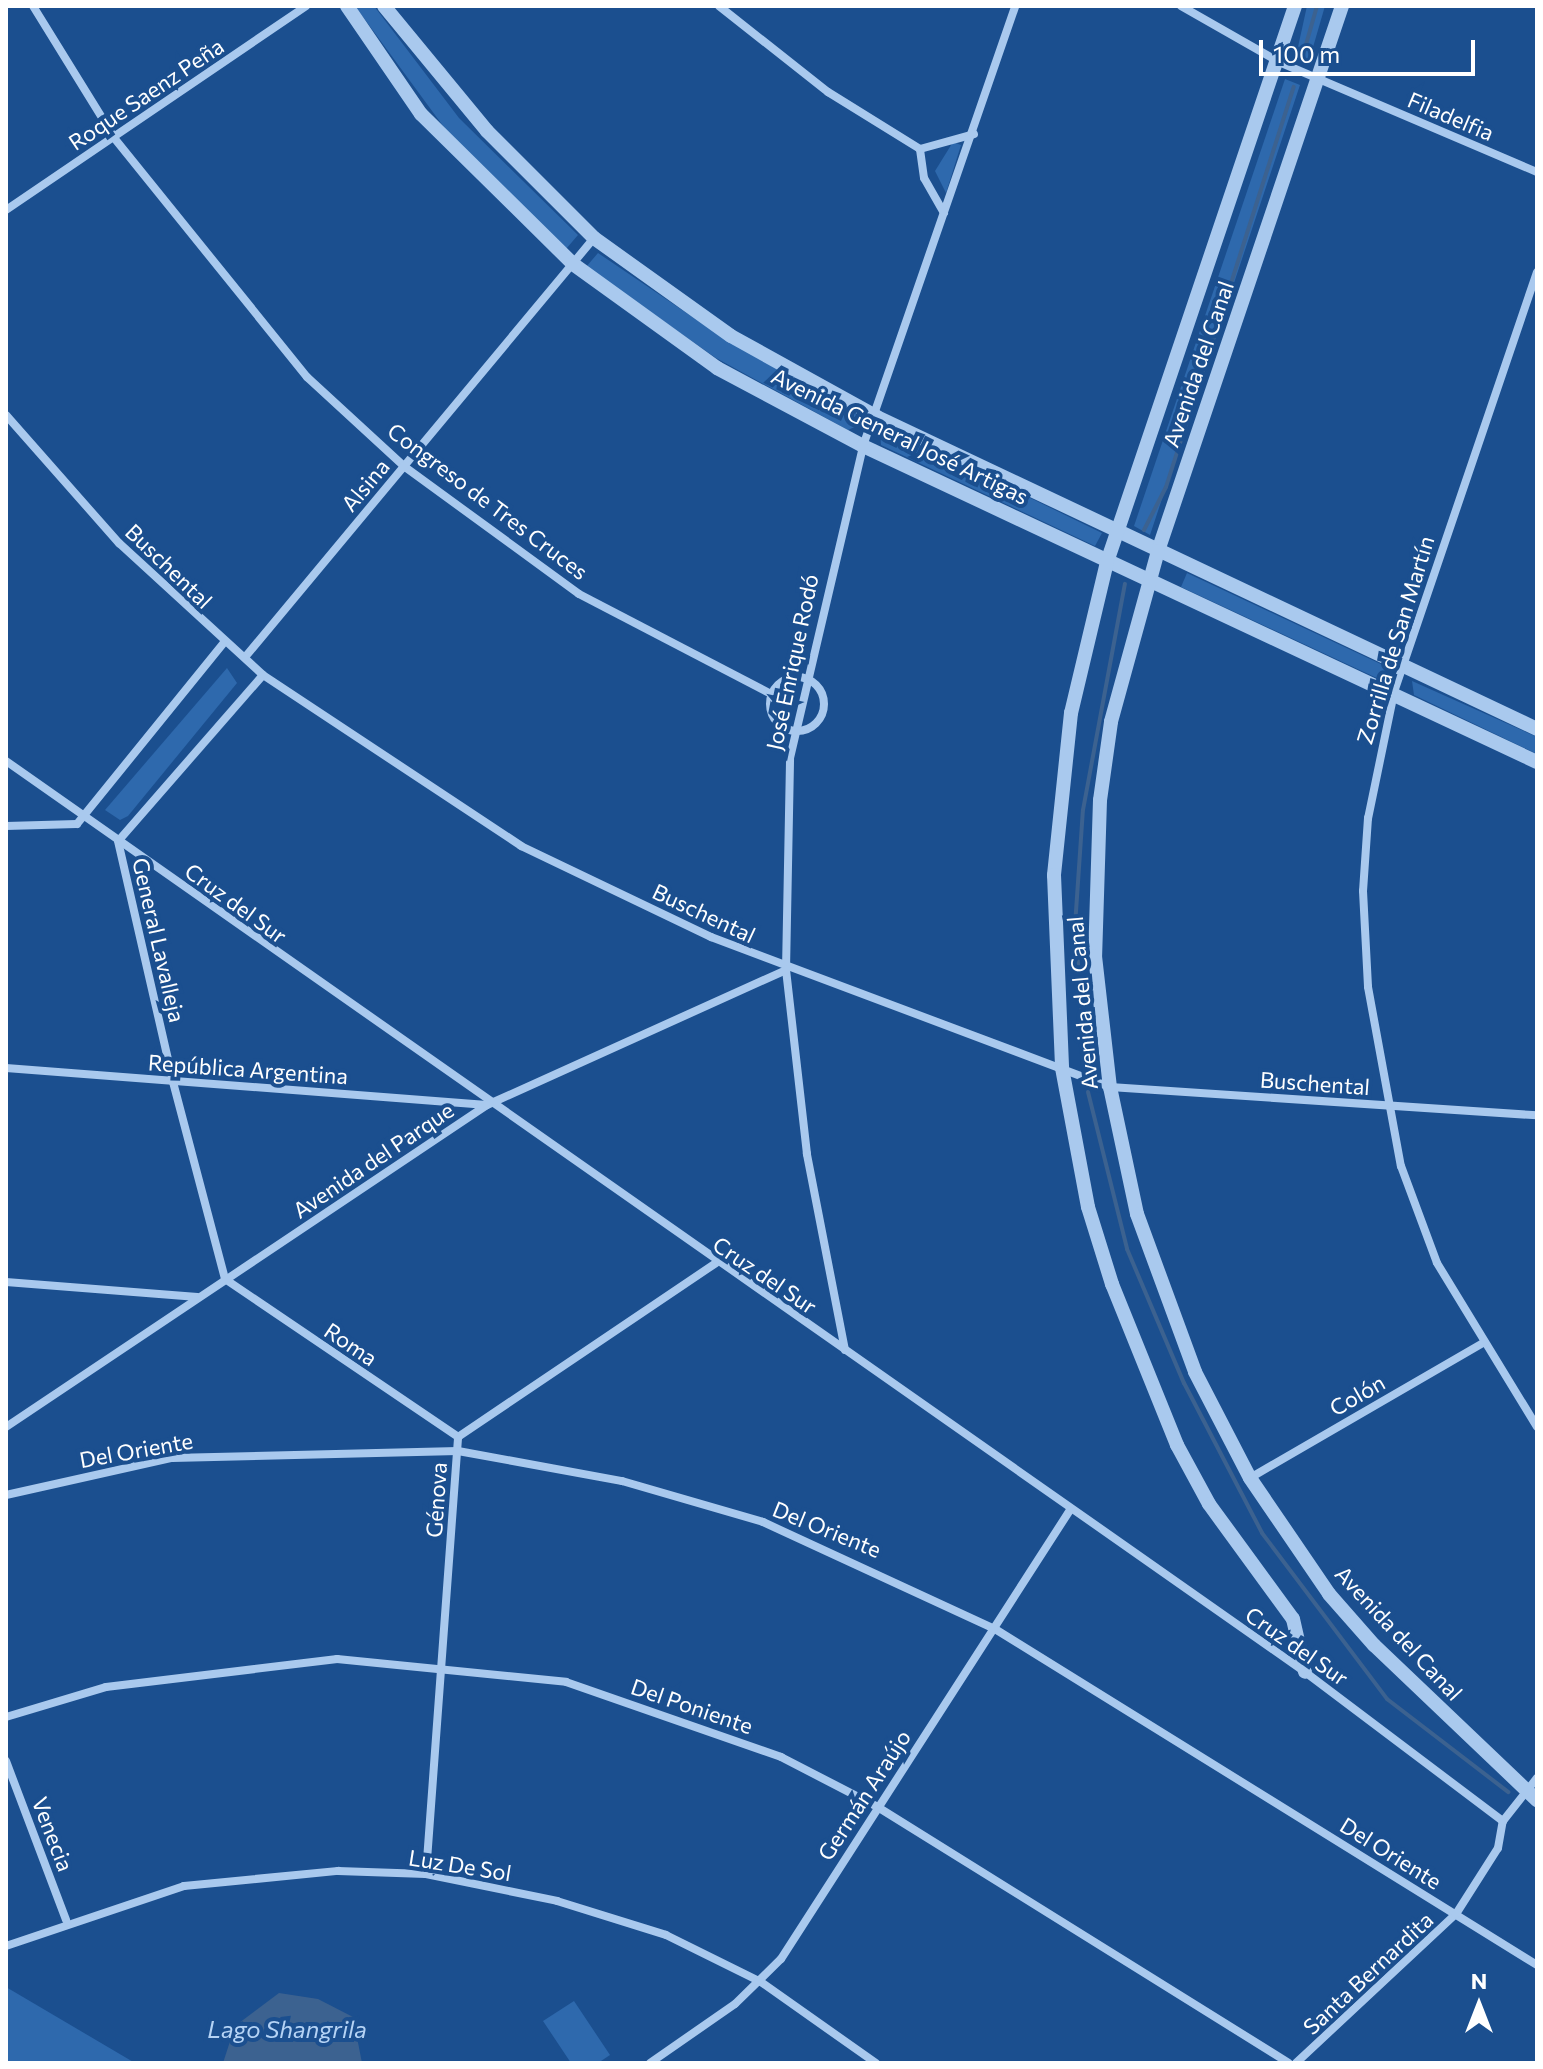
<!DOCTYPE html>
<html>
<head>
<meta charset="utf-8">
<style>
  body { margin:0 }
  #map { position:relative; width:1543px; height:2069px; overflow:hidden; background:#1b4f8f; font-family:Commissioner,sans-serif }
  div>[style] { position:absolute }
  .green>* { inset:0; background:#2e69ad }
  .water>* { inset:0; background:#3c6290 }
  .stream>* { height:4px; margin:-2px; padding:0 2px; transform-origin:2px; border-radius:2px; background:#3c6290 }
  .minor>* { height:8px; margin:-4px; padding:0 4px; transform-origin:4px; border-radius:4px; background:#a9c9ee }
  .minor>.ring { margin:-4px; padding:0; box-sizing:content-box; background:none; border:8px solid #a9c9ee; border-radius:50% }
  .tertiary>* { height:14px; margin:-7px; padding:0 7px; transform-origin:7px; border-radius:7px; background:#a9c9ee }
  span { translate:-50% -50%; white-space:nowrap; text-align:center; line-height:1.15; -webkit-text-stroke:8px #1b4f8f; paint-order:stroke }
  .street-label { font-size:22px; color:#fff }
  .water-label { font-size:24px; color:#b5d3f5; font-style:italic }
  .frame { position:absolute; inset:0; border:8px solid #fff; pointer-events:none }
  .north { position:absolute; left:1439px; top:1965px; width:80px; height:80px; -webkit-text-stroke:6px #1b4f8f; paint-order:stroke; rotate:0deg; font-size:22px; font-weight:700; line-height:32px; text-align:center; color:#fff }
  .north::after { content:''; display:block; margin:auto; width:28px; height:36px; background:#fff; clip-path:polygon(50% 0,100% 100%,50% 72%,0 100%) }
  .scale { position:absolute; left:1259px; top:40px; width:216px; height:36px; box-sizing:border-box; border:4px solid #fff; border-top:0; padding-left:10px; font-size:24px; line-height:28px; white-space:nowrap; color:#fff; -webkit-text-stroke:6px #1b4f8f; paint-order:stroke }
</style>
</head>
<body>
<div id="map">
  <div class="green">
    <div style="clip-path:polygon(355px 6px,374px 6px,459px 118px,578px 235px,566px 249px,446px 130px)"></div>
    <div style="clip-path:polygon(1307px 6px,1325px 6px,1309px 61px,1296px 56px)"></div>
    <div style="clip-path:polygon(1285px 79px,1300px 85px,1150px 535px,1134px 526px)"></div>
    <div style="clip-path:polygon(953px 142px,961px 145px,946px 193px,935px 171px)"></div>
    <div style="clip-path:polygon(598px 253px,725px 339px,855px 412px,859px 425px,848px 430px,716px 358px,586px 267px)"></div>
    <div style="clip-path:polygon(889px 429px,1102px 533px,1095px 546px,881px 445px,880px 433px)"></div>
    <div style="clip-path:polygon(1187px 573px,1385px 666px,1387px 675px,1379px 679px,1181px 587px)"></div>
    <div style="clip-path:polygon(227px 668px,237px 683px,128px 816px,120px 820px,105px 810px)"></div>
    <div style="clip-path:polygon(1412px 681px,1537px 737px,1537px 754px,1414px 695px)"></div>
    <div style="clip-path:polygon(6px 1987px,135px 2063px,6px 2063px)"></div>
    <div style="clip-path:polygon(574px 2001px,610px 2055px,598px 2063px,571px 2063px,543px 2021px)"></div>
  </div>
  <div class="water">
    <div style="clip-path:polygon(279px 1993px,318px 1999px,353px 2017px,362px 2063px,223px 2063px,235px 2026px)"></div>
  </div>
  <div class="stream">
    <div style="left:1303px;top:55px;width:51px;rotate:-74.1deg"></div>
    <div style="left:1144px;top:530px;width:48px;rotate:-62.9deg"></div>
    <div style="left:1166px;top:487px;width:420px;rotate:-72.3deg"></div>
    <div style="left:1086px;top:1063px;width:137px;rotate:-94.6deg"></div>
    <div style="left:1075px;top:926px;width:116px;rotate:-86.1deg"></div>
    <div style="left:1083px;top:810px;width:230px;rotate:-79.5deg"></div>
    <div style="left:1088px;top:1092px;width:162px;rotate:76deg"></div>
    <div style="left:1127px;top:1249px;width:146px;rotate:67deg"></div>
    <div style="left:1184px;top:1383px;width:169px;rotate:62.5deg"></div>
    <div style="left:1262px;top:1533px;width:208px;rotate:53deg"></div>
    <div style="left:1387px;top:1699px;width:153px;rotate:37.5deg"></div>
  </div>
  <div class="minor">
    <div style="left:33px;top:6px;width:156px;rotate:58.3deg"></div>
    <div style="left:115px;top:139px;width:306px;rotate:51.1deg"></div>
    <div style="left:307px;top:377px;width:133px;rotate:42.6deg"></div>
    <div style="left:405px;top:467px;width:215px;rotate:36.1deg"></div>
    <div style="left:579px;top:594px;width:216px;rotate:27.5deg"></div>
    <div style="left:719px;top:6px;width:139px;rotate:38.3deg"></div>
    <div style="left:828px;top:92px;width:108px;rotate:31.8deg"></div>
    <div style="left:1181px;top:6px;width:113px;rotate:29.7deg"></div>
    <div style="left:1279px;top:62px;width:280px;rotate:23.1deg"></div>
    <div style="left:6px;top:210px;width:363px;rotate:-34.2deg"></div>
    <div style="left:944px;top:213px;width:40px;rotate:-119.7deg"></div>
    <div style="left:924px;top:178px;width:29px;rotate:-98deg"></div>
    <div style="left:920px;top:149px;width:56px;rotate:-15.5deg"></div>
    <div style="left:1537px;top:272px;width:445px;rotate:108.8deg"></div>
    <div style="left:1394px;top:693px;width:128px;rotate:101.7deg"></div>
    <div style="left:1368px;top:818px;width:73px;rotate:93.9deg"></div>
    <div style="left:1363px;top:891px;width:96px;rotate:87deg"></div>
    <div style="left:1368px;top:987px;width:182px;rotate:79.6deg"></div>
    <div style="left:1401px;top:1166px;width:103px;rotate:69.6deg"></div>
    <div style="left:1437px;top:1263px;width:192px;rotate:58.6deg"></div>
    <div style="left:6px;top:415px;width:171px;rotate:48.6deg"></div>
    <div style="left:119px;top:543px;width:195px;rotate:42.5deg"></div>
    <div style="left:263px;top:675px;width:310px;rotate:33.5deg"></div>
    <div style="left:521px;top:846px;width:211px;rotate:25.6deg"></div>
    <div style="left:711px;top:937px;width:426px;rotate:20.6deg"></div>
    <div style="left:1110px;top:1087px;width:428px;rotate:3.8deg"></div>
    <div style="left:246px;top:656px;width:544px;rotate:-50.22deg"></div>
    <div style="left:263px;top:675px;width:220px;rotate:131.1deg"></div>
    <div style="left:118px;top:841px;width:247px;rotate:77.1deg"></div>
    <div style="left:173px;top:1082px;width:204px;rotate:75.2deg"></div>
    <div style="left:225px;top:1279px;width:282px;rotate:34.1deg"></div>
    <div class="ring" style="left:770px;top:677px;width:46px;height:46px"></div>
    <div style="left:6px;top:761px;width:1587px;rotate:35.04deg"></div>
    <div style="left:1305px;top:1672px;width:248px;rotate:37deg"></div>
    <div style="left:6px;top:826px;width:71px;rotate:-1.6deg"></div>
    <div style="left:77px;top:824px;width:232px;rotate:-51deg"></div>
    <div style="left:6px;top:1068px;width:479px;rotate:4.4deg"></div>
    <div style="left:6px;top:1282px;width:192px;rotate:4.5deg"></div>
    <div style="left:845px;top:1350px;width:200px;rotate:-101deg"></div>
    <div style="left:807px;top:1154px;width:185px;rotate:-96.5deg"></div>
    <div style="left:786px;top:970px;width:212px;rotate:-88.9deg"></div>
    <div style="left:790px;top:758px;width:320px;rotate:-76.8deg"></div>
    <div style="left:863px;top:446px;width:466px;rotate:-70.9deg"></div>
    <div style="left:6px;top:1427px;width:579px;rotate:-33.8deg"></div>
    <div style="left:487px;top:1105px;width:328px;rotate:-24.3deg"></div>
    <div style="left:458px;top:1437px;width:311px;rotate:-34deg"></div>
    <div style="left:1250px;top:1478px;width:269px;rotate:-30.1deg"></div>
    <div style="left:6px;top:1495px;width:170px;rotate:-12.6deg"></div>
    <div style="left:172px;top:1458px;width:286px;rotate:-1.4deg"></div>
    <div style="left:458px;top:1451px;width:167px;rotate:10.4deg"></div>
    <div style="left:622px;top:1481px;width:147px;rotate:16.2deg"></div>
    <div style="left:763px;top:1522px;width:255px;rotate:24.8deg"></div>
    <div style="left:995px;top:1629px;width:638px;rotate:31.8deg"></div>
    <div style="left:6px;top:1717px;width:104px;rotate:-16.7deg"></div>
    <div style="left:106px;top:1687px;width:233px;rotate:-6.9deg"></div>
    <div style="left:337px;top:1659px;width:230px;rotate:5.7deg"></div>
    <div style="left:566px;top:1682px;width:228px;rotate:19.2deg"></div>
    <div style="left:781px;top:1757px;width:107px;rotate:27.3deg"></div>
    <div style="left:876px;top:1806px;width:486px;rotate:31.9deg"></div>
    <div style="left:6px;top:1761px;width:170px;rotate:69.3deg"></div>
    <div style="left:1503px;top:1821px;width:55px;rotate:-51.7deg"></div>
    <div style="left:426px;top:1874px;width:438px;rotate:-85.8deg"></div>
    <div style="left:6px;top:1946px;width:188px;rotate:-18.6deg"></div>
    <div style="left:184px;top:1886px;width:155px;rotate:-5.6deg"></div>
    <div style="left:338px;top:1871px;width:88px;rotate:2deg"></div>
    <div style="left:426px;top:1874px;width:134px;rotate:11.6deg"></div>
    <div style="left:557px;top:1901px;width:114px;rotate:17.3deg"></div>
    <div style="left:666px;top:1935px;width:106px;rotate:26.3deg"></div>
    <div style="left:761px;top:1982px;width:141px;rotate:35.2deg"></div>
    <div style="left:650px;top:2063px;width:103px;rotate:-34.8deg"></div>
    <div style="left:735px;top:2004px;width:64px;rotate:-44.4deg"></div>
    <div style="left:781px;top:1959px;width:534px;rotate:-57.23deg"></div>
    <div style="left:1296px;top:2063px;width:219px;rotate:-43deg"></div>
    <div style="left:1456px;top:1914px;width:78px;rotate:-57.5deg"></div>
    <div style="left:1498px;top:1848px;width:27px;rotate:-80deg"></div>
  </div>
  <div class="tertiary">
    <div style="left:347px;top:6px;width:131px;rotate:55.6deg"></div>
    <div style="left:421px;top:114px;width:214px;rotate:44.6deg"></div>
    <div style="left:573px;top:264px;width:178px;rotate:35.8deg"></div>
    <div style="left:717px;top:368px;width:166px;rotate:28.1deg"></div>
    <div style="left:863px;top:446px;width:744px;rotate:25.12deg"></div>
    <div style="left:384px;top:6px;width:162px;rotate:50.5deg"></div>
    <div style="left:487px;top:131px;width:151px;rotate:45deg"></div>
    <div style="left:594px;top:238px;width:168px;rotate:35.6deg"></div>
    <div style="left:731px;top:336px;width:167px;rotate:29deg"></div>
    <div style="left:877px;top:417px;width:730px;rotate:25.3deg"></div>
    <div style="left:1295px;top:6px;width:587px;rotate:108.68deg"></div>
    <div style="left:1107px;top:562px;width:155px;rotate:103.4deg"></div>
    <div style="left:1071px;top:713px;width:163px;rotate:96deg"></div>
    <div style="left:1054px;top:875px;width:193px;rotate:87.6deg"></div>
    <div style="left:1062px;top:1068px;width:141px;rotate:79.4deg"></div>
    <div style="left:1088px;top:1207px;width:81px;rotate:72.7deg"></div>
    <div style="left:1112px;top:1284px;width:174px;rotate:68deg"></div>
    <div style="left:1177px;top:1445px;width:67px;rotate:61.5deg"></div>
    <div style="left:1209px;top:1504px;width:142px;rotate:53.9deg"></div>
    <div style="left:1293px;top:1619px;width:54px;rotate:77.2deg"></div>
    <div style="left:1342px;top:6px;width:575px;rotate:108.66deg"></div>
    <div style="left:1158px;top:551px;width:177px;rotate:105.4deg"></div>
    <div style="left:1111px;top:722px;width:79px;rotate:98deg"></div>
    <div style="left:1100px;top:800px;width:156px;rotate:91.8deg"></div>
    <div style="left:1095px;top:956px;width:132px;rotate:83.5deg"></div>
    <div style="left:1110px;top:1087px;width:130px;rotate:78deg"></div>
    <div style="left:1137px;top:1214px;width:168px;rotate:69.8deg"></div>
    <div style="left:1195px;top:1372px;width:119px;rotate:62.6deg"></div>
    <div style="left:1250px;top:1478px;width:140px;rotate:55.7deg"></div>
    <div style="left:1329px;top:1594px;width:68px;rotate:48.6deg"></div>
    <div style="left:1374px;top:1645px;width:225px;rotate:43.6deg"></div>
  </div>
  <div class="street-label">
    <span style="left:146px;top:94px;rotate:-34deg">Roque Saenz Peña</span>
    <span style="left:1451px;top:116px;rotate:23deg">Filadelfia</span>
    <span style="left:1198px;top:364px;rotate:-71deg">Avenida del Canal</span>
    <span style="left:900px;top:436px;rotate:26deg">Avenida General José Artigas</span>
    <span style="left:365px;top:485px;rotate:-50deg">Alsina</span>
    <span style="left:488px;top:501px;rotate:37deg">Congreso de Tres Cruces</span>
    <span style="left:169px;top:566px;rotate:44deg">Buschental</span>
    <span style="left:1395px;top:640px;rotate:-73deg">Zorrilla de San Martín</span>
    <span style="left:792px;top:662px;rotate:-78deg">José Enrique Rodó</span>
    <span style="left:236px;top:903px;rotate:36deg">Cruz del Sur</span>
    <span style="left:704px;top:913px;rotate:25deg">Buschental</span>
    <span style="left:159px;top:940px;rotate:77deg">General Lavalleja</span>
    <span style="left:1082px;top:1003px;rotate:-95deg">Avenida del Canal</span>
    <span style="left:248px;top:1069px;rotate:4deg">República Argentina</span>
    <span style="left:1315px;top:1083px;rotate:4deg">Buschental</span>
    <span style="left:373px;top:1160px;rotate:-34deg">Avenida del Parque</span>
    <span style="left:765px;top:1275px;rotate:34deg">Cruz del Sur</span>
    <span style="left:351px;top:1344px;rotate:34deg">Roma</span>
    <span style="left:1357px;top:1395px;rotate:-30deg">Colón</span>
    <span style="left:136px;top:1450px;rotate:-10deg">Del Oriente</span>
    <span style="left:436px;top:1500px;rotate:-86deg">Génova</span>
    <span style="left:827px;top:1529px;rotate:22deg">Del Oriente</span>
    <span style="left:1399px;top:1633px;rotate:47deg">Avenida del Canal</span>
    <span style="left:1297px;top:1646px;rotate:35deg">Cruz del Sur</span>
    <span style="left:692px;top:1706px;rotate:19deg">Del Poniente</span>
    <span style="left:864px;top:1795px;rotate:-57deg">Germán Araújo</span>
    <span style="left:53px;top:1834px;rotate:69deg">Venecia</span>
    <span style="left:1391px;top:1853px;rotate:32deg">Del Oriente</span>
    <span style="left:460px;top:1865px;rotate:9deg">Luz De Sol</span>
    <span style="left:1368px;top:1973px;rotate:-43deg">Santa Bernardita</span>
  </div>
  <div class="water-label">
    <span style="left:287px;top:2029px">Lago Shangrila</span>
  </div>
  <div class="frame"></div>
  <div class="north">N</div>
  <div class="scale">100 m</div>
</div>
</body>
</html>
